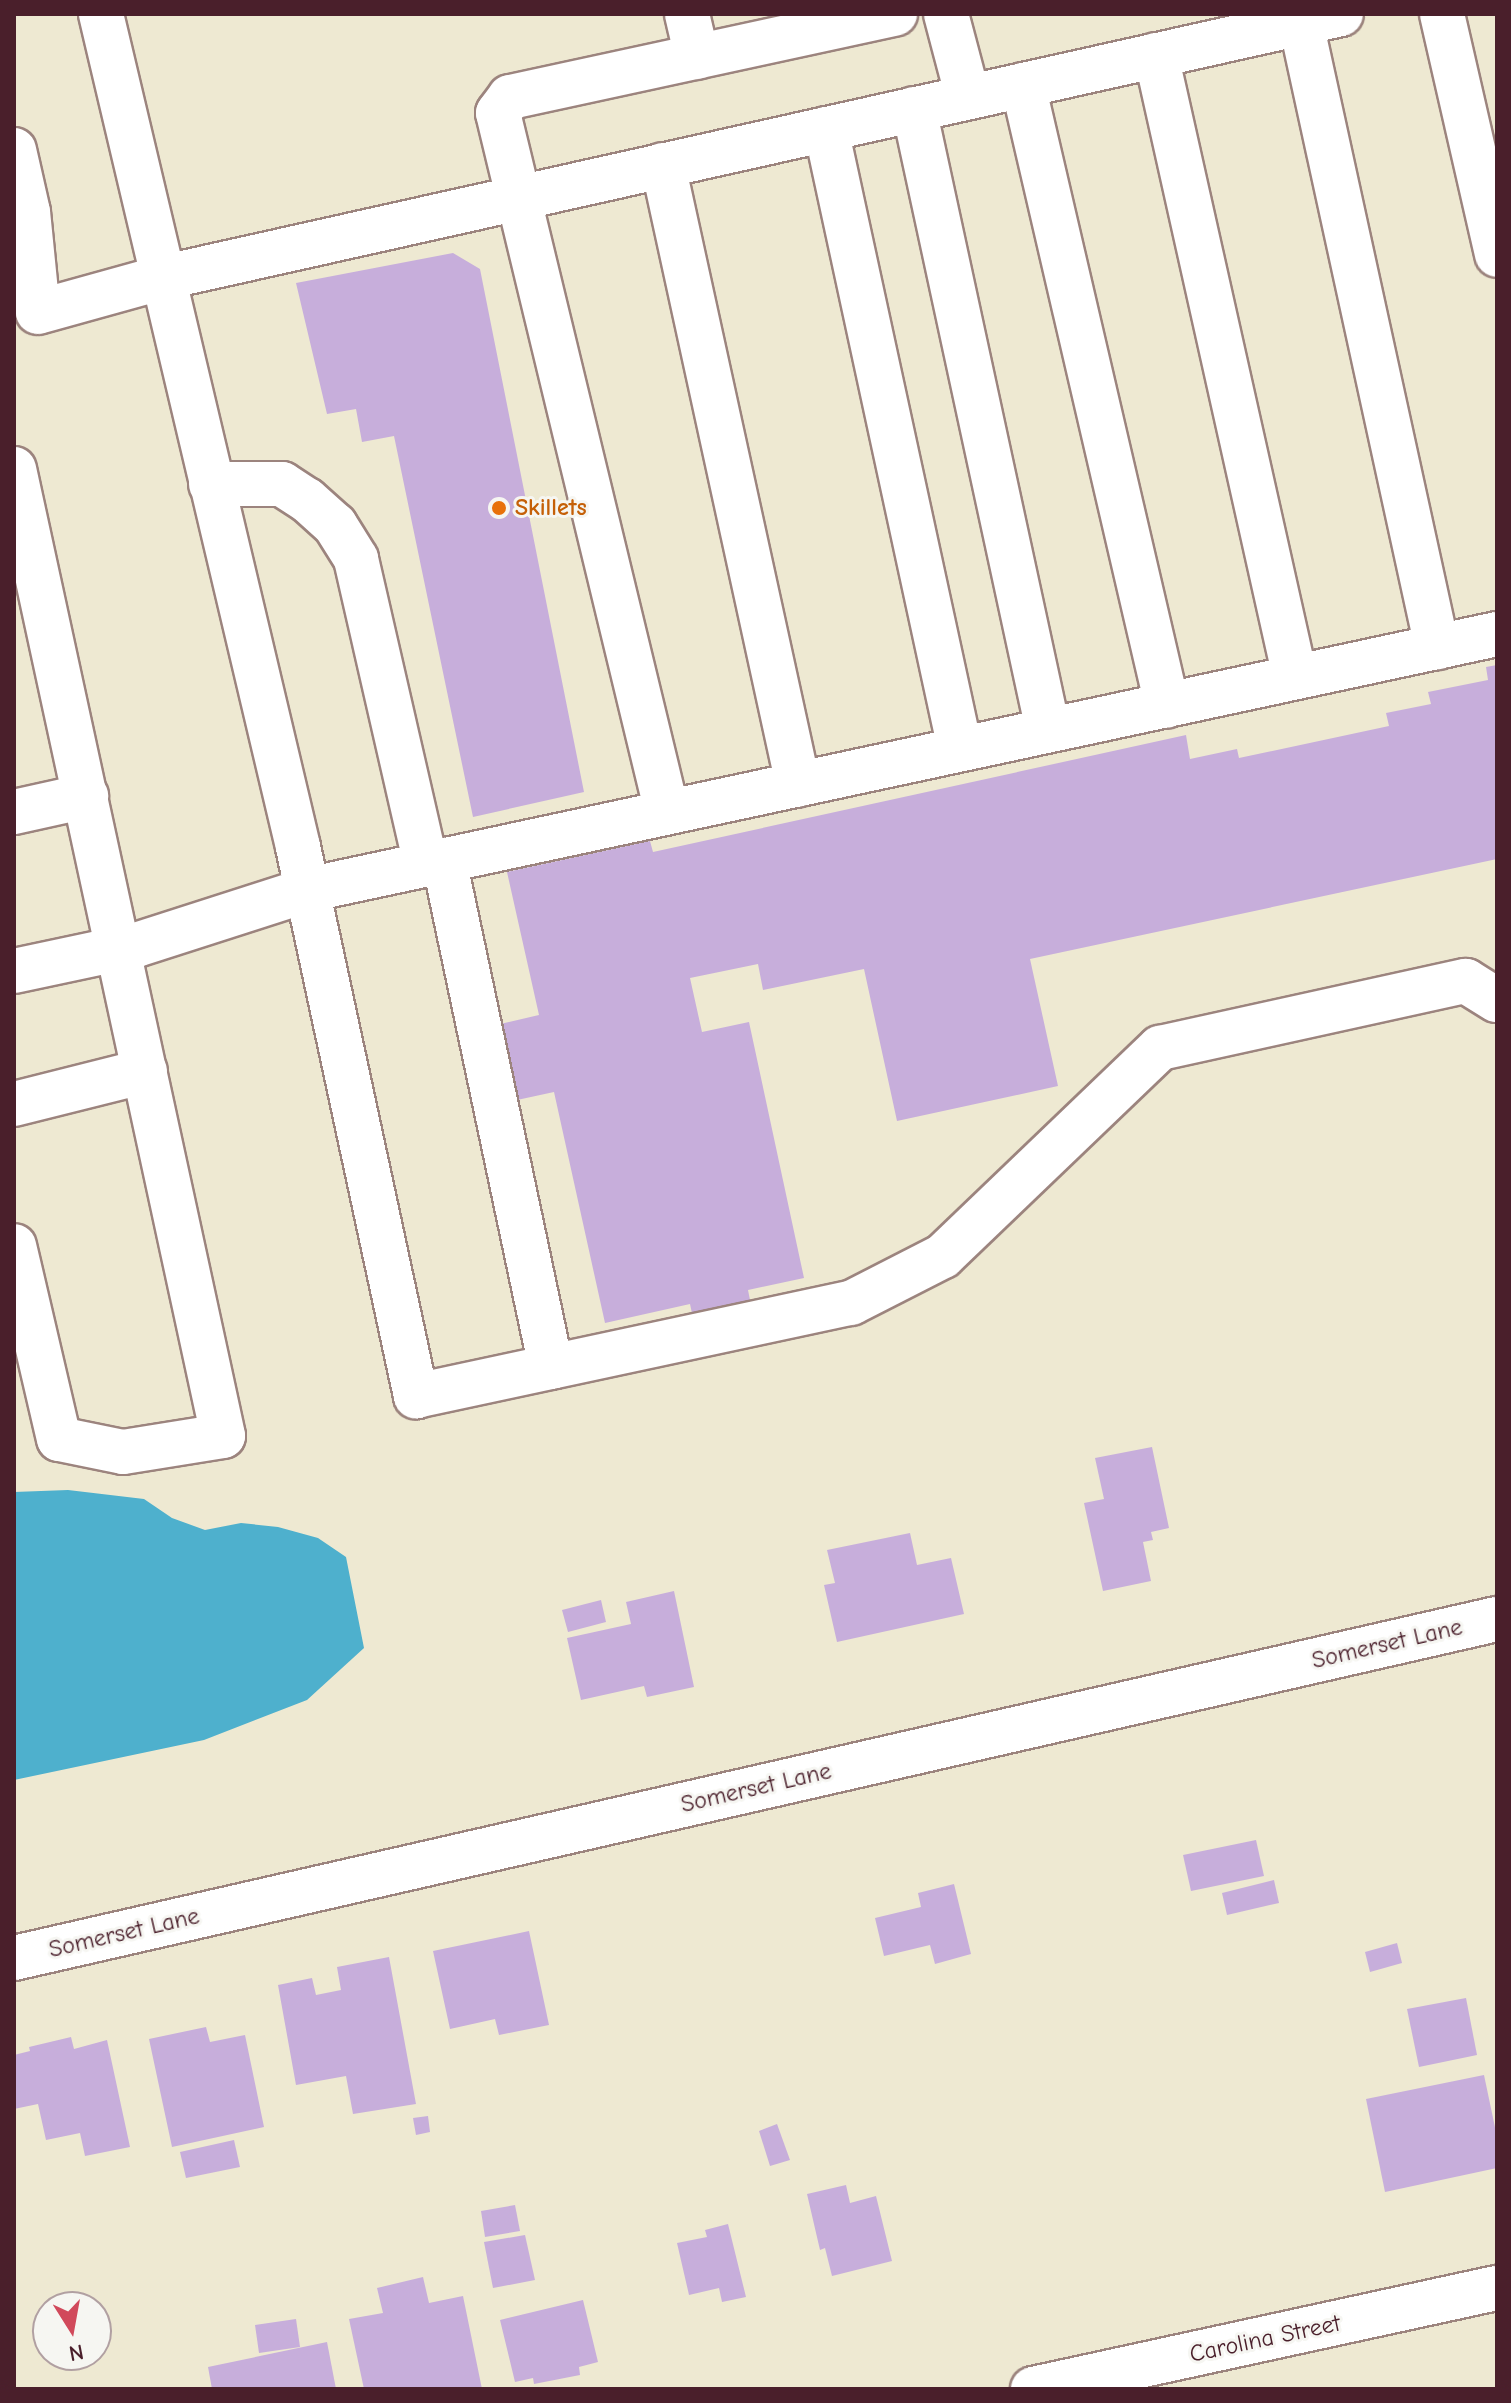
<!DOCTYPE html>
<html>
<head>
<meta charset="utf-8">
<style>
  body { margin:0 }
  #map { position:relative; width:1511px; height:2403px; overflow:hidden; background:#eee9d2; font-family:"Comic Neue",sans-serif }
  div>[style] { position:absolute }
  .water>* { inset:0; background:#4eb0cd }
  .building>* { inset:0; background:#c7aedb }
  .roads { filter:drop-shadow(2px 0 #9c847e) drop-shadow(-2px 0 #9c847e) drop-shadow(0 2px #9c847e) drop-shadow(0 -2px #9c847e) }
  .minor>* { height:44px; margin:-22px; padding:0 22px; transform-origin:22px; border-radius:22px; background:#fff }
  .dots>* { width:22px; height:22px; translate:-50% -50%; box-sizing:border-box; border:4px solid #f6f6f2; border-radius:50% }
  span { translate:-50% -50%; white-space:nowrap; text-align:center; line-height:1.15; -webkit-text-stroke:6px #f6f6f2; paint-order:stroke }
  .food-label { font-size:24px; color:#c56008; font-weight:700 }
  .left { translate:0 -50%; text-align:left }
  .street-label { font-size:24px; color:#4a1f2b }
  .frame { position:absolute; inset:0; border:16px solid #4a1f2b; pointer-events:none }
  .north { position:absolute; left:32px; top:2291px; width:80px; height:80px; box-sizing:border-box; background:#f6f6f2; border:2px solid #b1a0a2; border-radius:50%; rotate:169deg; font-size:22px; font-weight:700; line-height:32px; text-align:center; color:#4a1f2b }
  .north::after { content:''; display:block; margin:auto; width:28px; height:36px; background:#d1495b; clip-path:polygon(50% 0,100% 100%,50% 72%,0 100%) }
</style>
</head>
<body>
<div id="map">
  <div class="water">
    <div style="clip-path:polygon(68px 1490px,144px 1499px,172px 1518px,205px 1530px,241px 1523px,278px 1527px,318px 1538px,346px 1557px,364px 1648px,307px 1700px,204px 1740px,14px 1780px,14px 1492px)"></div>
  </div>
  <div class="building">
    <div style="clip-path:polygon(453px 253px,480px 269px,584px 792px,473px 817px,394px 436px,362px 442px,356px 409px,327px 414px,296px 283px)"></div>
    <div style="clip-path:polygon(1497px 665px,1497px 859px,1030px 959px,1058px 1086px,897px 1121px,864px 969px,763px 990px,758px 964px,690px 978px,702px 1032px,749px 1022px,804px 1278px,748px 1290px,752px 1310px,694px 1323px,690px 1304px,605px 1323px,554px 1092px,517px 1100px,500px 1024px,539px 1015px,507px 872px,650px 841px,653px 852px,1186px 735px,1190px 759px,1237px 749px,1239px 758px,1389px 726px,1386px 713px,1431px 704px,1428px 692px,1488px 680px,1486px 667px)"></div>
    <div style="clip-path:polygon(1152px 1447px,1169px 1528px,1151px 1532px,1153px 1540px,1143px 1542px,1151px 1581px,1103px 1591px,1084px 1503px,1104px 1499px,1095px 1458px)"></div>
    <div style="clip-path:polygon(910px 1533px,917px 1565px,951px 1558px,964px 1614px,837px 1642px,824px 1585px,835px 1583px,827px 1550px)"></div>
    <div style="clip-path:polygon(674px 1591px,694px 1687px,647px 1697px,644px 1686px,581px 1700px,567px 1638px,631px 1624px,626px 1602px)"></div>
    <div style="clip-path:polygon(601px 1600px,606px 1622px,568px 1632px,562px 1610px)"></div>
    <div style="clip-path:polygon(1256px 1840px,1264px 1876px,1191px 1891px,1183px 1855px)"></div>
    <div style="clip-path:polygon(1274px 1880px,1279px 1903px,1227px 1915px,1222px 1893px)"></div>
    <div style="clip-path:polygon(954px 1884px,971px 1954px,935px 1964px,930px 1945px,884px 1956px,875px 1918px,921px 1907px,918px 1893px)"></div>
    <div style="clip-path:polygon(529px 1931px,549px 2025px,499px 2035px,495px 2019px,450px 2029px,433px 1951px)"></div>
    <div style="clip-path:polygon(1397px 1943px,1402px 1963px,1370px 1972px,1365px 1952px)"></div>
    <div style="clip-path:polygon(389px 1957px,416px 2104px,353px 2114px,346px 2076px,296px 2085px,278px 1985px,312px 1978px,316px 1995px,341px 1990px,337px 1967px)"></div>
    <div style="clip-path:polygon(1466px 1998px,1477px 2055px,1419px 2067px,1407px 2009px)"></div>
    <div style="clip-path:polygon(206px 2027px,210px 2042px,245px 2035px,264px 2127px,172px 2147px,149px 2039px)"></div>
    <div style="clip-path:polygon(71px 2037px,74px 2049px,107px 2040px,130px 2147px,85px 2156px,80px 2133px,46px 2140px,38px 2104px,14px 2109px,14px 2055px,30px 2051px,29px 2047px)"></div>
    <div style="clip-path:polygon(1484px 2075px,1497px 2137px,1497px 2168px,1385px 2192px,1366px 2099px)"></div>
    <div style="clip-path:polygon(428px 2116px,430px 2132px,416px 2135px,413px 2118px)"></div>
    <div style="clip-path:polygon(777px 2124px,790px 2160px,770px 2166px,759px 2131px)"></div>
    <div style="clip-path:polygon(234px 2140px,240px 2167px,186px 2178px,180px 2152px)"></div>
    <div style="clip-path:polygon(846px 2185px,850px 2203px,876px 2196px,892px 2261px,832px 2276px,825px 2248px,820px 2250px,807px 2194px)"></div>
    <div style="clip-path:polygon(515px 2205px,520px 2231px,485px 2237px,481px 2211px)"></div>
    <div style="clip-path:polygon(728px 2224px,746px 2297px,722px 2302px,719px 2288px,689px 2295px,677px 2243px,707px 2237px,705px 2230px)"></div>
    <div style="clip-path:polygon(525px 2235px,535px 2280px,493px 2288px,484px 2242px)"></div>
    <div style="clip-path:polygon(423px 2277px,429px 2303px,463px 2296px,482px 2389px,364px 2389px,349px 2319px,383px 2313px,377px 2288px)"></div>
    <div style="clip-path:polygon(583px 2300px,598px 2362px,579px 2367px,580px 2375px,534px 2384px,533px 2378px,515px 2382px,500px 2320px)"></div>
    <div style="clip-path:polygon(296px 2319px,300px 2347px,259px 2353px,255px 2325px)"></div>
    <div style="clip-path:polygon(327px 2342px,336px 2389px,212px 2389px,208px 2367px)"></div>
  </div>
  <div class="roads">
    <div class="minor">
      <div style="left:101px;top:14px;width:856px;rotate:76.69deg"></div>
      <div style="left:298px;top:847px;width:562px;rotate:77.87deg"></div>
      <div style="left:416px;top:1396px;width:445px;rotate:-12.1deg"></div>
      <div style="left:851px;top:1303px;width:103px;rotate:-27.1deg"></div>
      <div style="left:943px;top:1256px;width:301px;rotate:-43.8deg"></div>
      <div style="left:1160px;top:1048px;width:313px;rotate:-12.4deg"></div>
      <div style="left:1466px;top:981px;width:36px;rotate:32deg"></div>
      <div style="left:687px;top:14px;width:44px;rotate:76.9deg"></div>
      <div style="left:946px;top:14px;width:86px;rotate:75.2deg"></div>
      <div style="left:1442px;top:14px;width:247px;rotate:77.1deg"></div>
      <div style="left:1301px;top:23px;width:639px;rotate:77.7deg"></div>
      <div style="left:1156px;top:55px;width:637px;rotate:77.4deg"></div>
      <div style="left:1023px;top:85px;width:637px;rotate:76.92deg"></div>
      <div style="left:914px;top:109px;width:635px;rotate:77.82deg"></div>
      <div style="left:826px;top:129px;width:634px;rotate:77.8deg"></div>
      <div style="left:14px;top:150px;width:64px;rotate:77.3deg"></div>
      <div style="left:28px;top:212px;width:100px;rotate:84.3deg"></div>
      <div style="left:38px;top:312px;width:128px;rotate:-15.5deg"></div>
      <div style="left:161px;top:278px;width:1209px;rotate:-12.61deg"></div>
      <div style="left:663px;top:165px;width:634px;rotate:77.7deg"></div>
      <div style="left:14px;top:469px;width:989px;rotate:77.8deg"></div>
      <div style="left:223px;top:1436px;width:101px;rotate:170.9deg"></div>
      <div style="left:123px;top:1452px;width:65px;rotate:-168.5deg"></div>
      <div style="left:59px;top:1439px;width:198px;rotate:-103.1deg"></div>
      <div style="left:211px;top:484px;width:71px"></div>
      <div style="left:282px;top:484px;width:30px;rotate:33deg"></div>
      <div style="left:307px;top:500px;width:38px;rotate:42deg"></div>
      <div style="left:335px;top:525px;width:40px;rotate:58deg"></div>
      <div style="left:356px;top:559px;width:313px;rotate:77.1deg"></div>
      <div style="left:14px;top:812px;width:74px;rotate:-12.5deg"></div>
      <div style="left:667px;top:812px;width:719px;rotate:-103.59deg"></div>
      <div style="left:498px;top:113px;width:20px;rotate:-53deg"></div>
      <div style="left:510px;top:97px;width:394px;rotate:-12.2deg"></div>
      <div style="left:444px;top:860px;width:518px;rotate:78.08deg"></div>
      <div style="left:14px;top:971px;width:125px;rotate:-12deg"></div>
      <div style="left:136px;top:945px;width:180px;rotate:-17.8deg"></div>
      <div style="left:307px;top:890px;width:1217px;rotate:-12.14deg"></div>
      <div style="left:14px;top:1104px;width:135px;rotate:-14.1deg"></div>
      <div style="left:14px;top:1958px;width:1521px;rotate:-12.88deg"></div>
      <div style="left:1033px;top:2389px;width:475px;rotate:-12.3deg"></div>
    </div>
  </div>
  <div class="dots">
    <div style="left:499px;top:508px;background:#e8710a"></div>
  </div>
  <div class="food-label">
    <span class="left" style="left:515px;top:508px">Skillets</span>
  </div>
  <div class="street-label">
    <span style="left:1387px;top:1644px;rotate:-13deg">Somerset Lane</span>
    <span style="left:756px;top:1788px;rotate:-13deg">Somerset Lane</span>
    <span style="left:124px;top:1933px;rotate:-13deg">Somerset Lane</span>
    <span style="left:1265px;top:2339px;rotate:-12deg">Carolina Street</span>
  </div>
  <div class="frame"></div>
  <div class="north">N</div>
</div>
</body>
</html>
